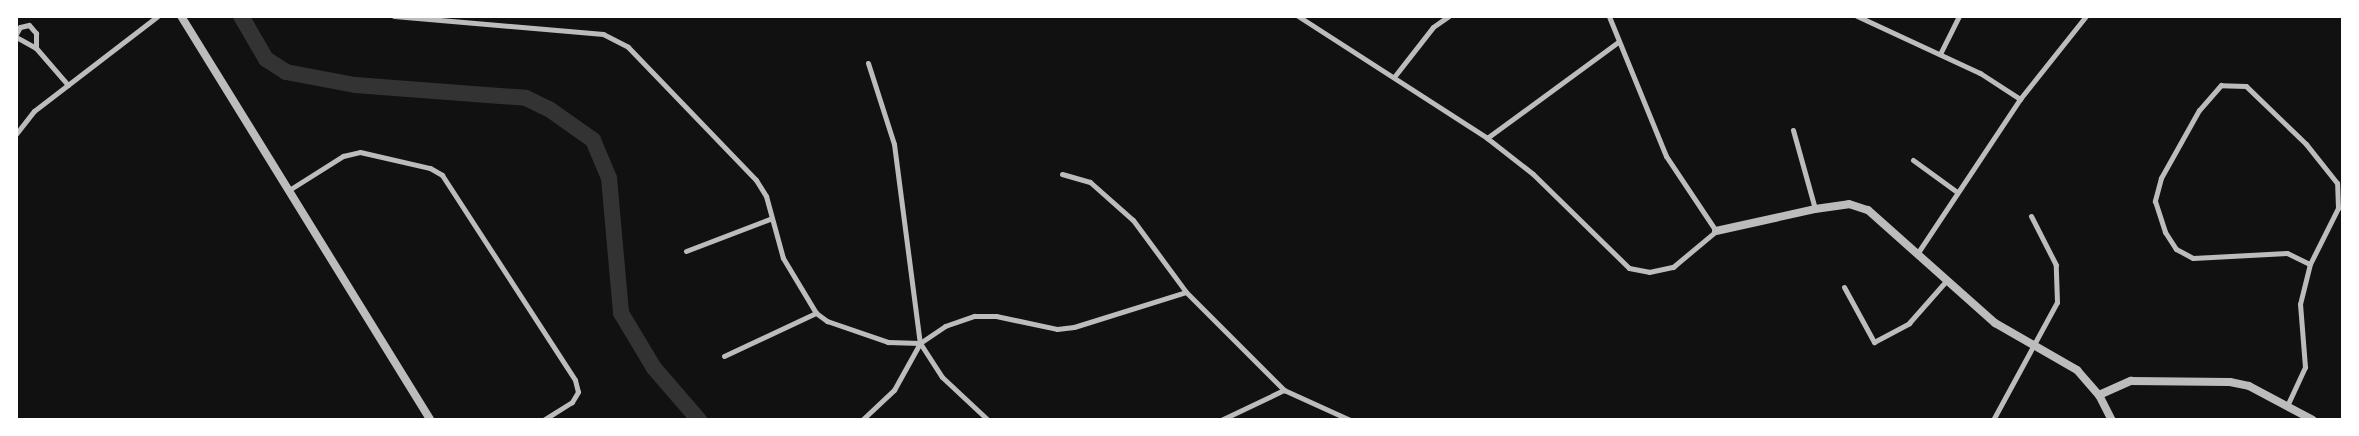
<!DOCTYPE html>
<html>
<head>
<meta charset="utf-8">
<style>
  body { margin:0 }
  #map { position:relative; width:2359px; height:436px; overflow:hidden; background:#111; font-family:Rubik,sans-serif }
  div>[style] { position:absolute }
  .river>* { height:16px; margin:-8px; padding:0 8px; transform-origin:8px; border-radius:8px; background:#333 }
  .minor>* { height:5px; margin:-2.5px; padding:0 2.5px; transform-origin:2.5px; border-radius:2.5px; background:#bcbcbc }
  .tertiary>* { height:8px; margin:-4px; padding:0 4px; transform-origin:4px; border-radius:4px; background:#bcbcbc }
  span { translate:-50% -50%; white-space:nowrap; text-align:center; line-height:1.15; -webkit-text-stroke:5px #fff; paint-order:stroke }
  .frame { position:absolute; inset:0; border:18px solid #fff; pointer-events:none }
</style>
</head>
<body>
<div id="map">
  <div class="river">
    <div style="left:241px;top:16px;width:50px;rotate:59.8deg"></div>
    <div style="left:266px;top:59px;width:24px;rotate:33deg"></div>
    <div style="left:286px;top:72px;width:70px;rotate:10.7deg"></div>
    <div style="left:355px;top:85px;width:171px;rotate:4.3deg"></div>
    <div style="left:526px;top:98px;width:25px;rotate:26deg"></div>
    <div style="left:549px;top:109px;width:54px;rotate:35.2deg"></div>
    <div style="left:593px;top:140px;width:41px;rotate:67.2deg"></div>
    <div style="left:609px;top:178px;width:136px;rotate:84.9deg"></div>
    <div style="left:621px;top:313px;width:64px;rotate:59deg"></div>
    <div style="left:654px;top:368px;width:69px;rotate:49.1deg"></div>
  </div>
  <div class="minor">
    <div style="left:394px;top:16px;width:210px;rotate:4.9deg"></div>
    <div style="left:603px;top:34px;width:28px;rotate:27deg"></div>
    <div style="left:628px;top:47px;width:185px;rotate:46.1deg"></div>
    <div style="left:756px;top:180px;width:19px;rotate:58deg"></div>
    <div style="left:766px;top:196px;width:64px;rotate:74.7deg"></div>
    <div style="left:783px;top:258px;width:64px;rotate:59deg"></div>
    <div style="left:816px;top:313px;width:14px;rotate:36deg"></div>
    <div style="left:827px;top:321px;width:65px;rotate:19deg"></div>
    <div style="left:888px;top:342px;width:32px;rotate:2deg"></div>
    <div style="left:1298px;top:16px;width:225px;rotate:32.8deg"></div>
    <div style="left:1487px;top:138px;width:58px;rotate:38deg"></div>
    <div style="left:1533px;top:174px;width:134px;rotate:44.4deg"></div>
    <div style="left:1629px;top:268px;width:20px;rotate:11deg"></div>
    <div style="left:1649px;top:272px;width:25px;rotate:-12deg"></div>
    <div style="left:1673px;top:267px;width:56px;rotate:-39.9deg"></div>
    <div style="left:1716px;top:231px;width:90px;rotate:-123.7deg"></div>
    <div style="left:1666px;top:156px;width:151px;rotate:-112.2deg"></div>
    <div style="left:1857px;top:16px;width:136px;rotate:24.9deg"></div>
    <div style="left:1980px;top:73px;width:48px;rotate:33deg"></div>
    <div style="left:16px;top:34px;width:8px;rotate:-60deg"></div>
    <div style="left:20px;top:27px;width:9px;rotate:-13deg"></div>
    <div style="left:29px;top:25px;width:11px;rotate:49deg"></div>
    <div style="left:36px;top:33px;width:15px;rotate:90deg"></div>
    <div style="left:36px;top:48px;width:23px;rotate:-151deg"></div>
    <div style="left:36px;top:48px;width:49px;rotate:49.1deg"></div>
    <div style="left:1940px;top:54px;width:42px;rotate:-63.4deg"></div>
    <div style="left:868px;top:63px;width:85px;rotate:72.2deg"></div>
    <div style="left:894px;top:144px;width:201px;rotate:82.6deg"></div>
    <div style="left:920px;top:343px;width:40px;rotate:57.1deg"></div>
    <div style="left:942px;top:377px;width:63px;rotate:43.1deg"></div>
    <div style="left:1394px;top:77px;width:63px;rotate:-52deg"></div>
    <div style="left:1433px;top:27px;width:19px;rotate:-35deg"></div>
    <div style="left:1793px;top:130px;width:82px;rotate:74.4deg"></div>
    <div style="left:16px;top:134px;width:29px;rotate:-52deg"></div>
    <div style="left:34px;top:111px;width:156px;rotate:-37.5deg"></div>
    <div style="left:1487px;top:138px;width:162px;rotate:-36.2deg"></div>
    <div style="left:1913px;top:160px;width:54px;rotate:36deg"></div>
    <div style="left:1062px;top:174px;width:29px;rotate:16deg"></div>
    <div style="left:1090px;top:182px;width:57px;rotate:41.5deg"></div>
    <div style="left:1133px;top:220px;width:89px;rotate:53.6deg"></div>
    <div style="left:1186px;top:292px;width:139px;rotate:45deg"></div>
    <div style="left:1284px;top:390px;width:72px;rotate:24.4deg"></div>
    <div style="left:289px;top:190px;width:64px;rotate:-32.2deg"></div>
    <div style="left:343px;top:156px;width:17px;rotate:-13deg"></div>
    <div style="left:360px;top:152px;width:72px;rotate:12.9deg"></div>
    <div style="left:430px;top:168px;width:14px;rotate:30deg"></div>
    <div style="left:442px;top:175px;width:244px;rotate:57deg"></div>
    <div style="left:575px;top:380px;width:12px;rotate:76deg"></div>
    <div style="left:578px;top:392px;width:12px;rotate:121deg"></div>
    <div style="left:572px;top:402px;width:34px;rotate:148deg"></div>
    <div style="left:686px;top:251px;width:90px;rotate:-20.9deg"></div>
    <div style="left:1917px;top:254px;width:186px;rotate:-56.4deg"></div>
    <div style="left:2020px;top:99px;width:106px;rotate:-51.5deg"></div>
    <div style="left:1844px;top:287px;width:63px;rotate:61.4deg"></div>
    <div style="left:1874px;top:342px;width:40px;rotate:-28deg"></div>
    <div style="left:1909px;top:323px;width:56px;rotate:-48.6deg"></div>
    <div style="left:724px;top:356px;width:102px;rotate:-25.1deg"></div>
    <div style="left:2287px;top:406px;width:43px;rotate:-65.2deg"></div>
    <div style="left:2305px;top:367px;width:63px;rotate:-94.5deg"></div>
    <div style="left:2300px;top:304px;width:41px;rotate:-76deg"></div>
    <div style="left:2310px;top:264px;width:63px;rotate:-63.4deg"></div>
    <div style="left:2338px;top:208px;width:25px;rotate:-92deg"></div>
    <div style="left:2337px;top:183px;width:50px;rotate:-128.5deg"></div>
    <div style="left:2306px;top:144px;width:83px;rotate:-136deg"></div>
    <div style="left:2246px;top:86px;width:25px;rotate:-178deg"></div>
    <div style="left:2221px;top:85px;width:33px;rotate:131deg"></div>
    <div style="left:2199px;top:110px;width:78px;rotate:119.2deg"></div>
    <div style="left:2161px;top:178px;width:24px;rotate:105deg"></div>
    <div style="left:2155px;top:201px;width:33px;rotate:72deg"></div>
    <div style="left:2165px;top:232px;width:20px;rotate:57deg"></div>
    <div style="left:2176px;top:249px;width:19px;rotate:28deg"></div>
    <div style="left:2193px;top:258px;width:94px;rotate:-3deg"></div>
    <div style="left:2287px;top:253px;width:25px;rotate:26deg"></div>
    <div style="left:862px;top:420px;width:44px;rotate:-43.2deg"></div>
    <div style="left:894px;top:390px;width:54px;rotate:-61deg"></div>
    <div style="left:920px;top:343px;width:30px;rotate:-34deg"></div>
    <div style="left:945px;top:326px;width:31px;rotate:-19deg"></div>
    <div style="left:974px;top:316px;width:22px"></div>
    <div style="left:996px;top:316px;width:62px;rotate:12deg"></div>
    <div style="left:1057px;top:329px;width:17px;rotate:-7deg"></div>
    <div style="left:1074px;top:327px;width:117px;rotate:-17.4deg"></div>
    <div style="left:1221px;top:420px;width:70px;rotate:-25.5deg"></div>
    <div style="left:1993px;top:420px;width:134px;rotate:-61.5deg"></div>
    <div style="left:2057px;top:302px;width:37px;rotate:-92deg"></div>
    <div style="left:2056px;top:265px;width:55px;rotate:-117deg"></div>
  </div>
  <div class="tertiary">
    <div style="left:181px;top:16px;width:475px;rotate:58.3deg"></div>
    <div style="left:1716px;top:231px;width:101px;rotate:-12.5deg"></div>
    <div style="left:1815px;top:209px;width:34px;rotate:-8deg"></div>
    <div style="left:1849px;top:204px;width:20px;rotate:18deg"></div>
    <div style="left:1868px;top:210px;width:170px;rotate:41.7deg"></div>
    <div style="left:1995px;top:323px;width:95px;rotate:29.8deg"></div>
    <div style="left:2077px;top:370px;width:33px;rotate:49deg"></div>
    <div style="left:2099px;top:395px;width:28px;rotate:63deg"></div>
    <div style="left:2099px;top:395px;width:35px;rotate:-24deg"></div>
    <div style="left:2131px;top:381px;width:99px;rotate:0.6deg"></div>
    <div style="left:2230px;top:382px;width:19px;rotate:12deg"></div>
    <div style="left:2249px;top:386px;width:72px;rotate:28deg"></div>
  </div>
  <div class="frame"></div>
</div>
</body>
</html>
